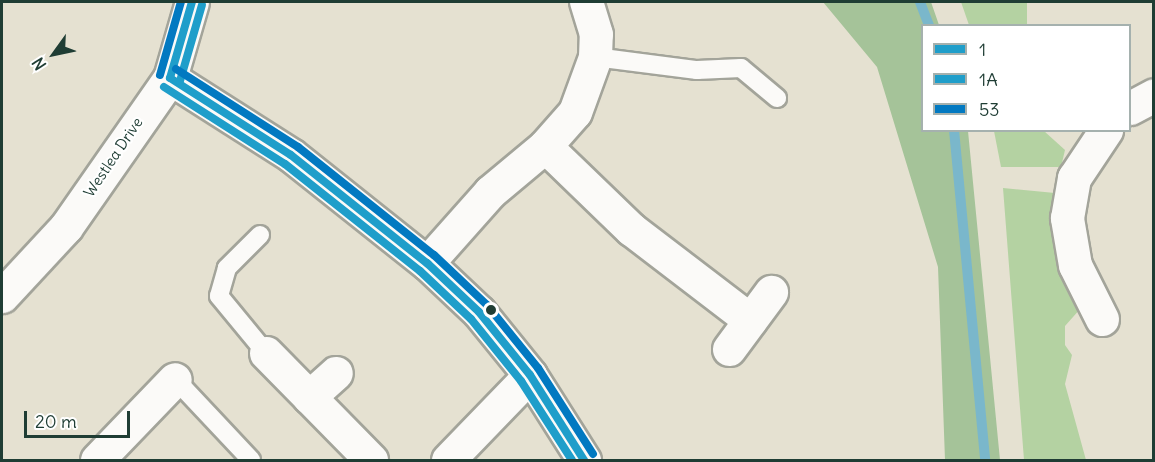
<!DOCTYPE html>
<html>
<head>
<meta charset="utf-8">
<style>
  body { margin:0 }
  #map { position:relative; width:1155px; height:462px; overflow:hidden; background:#e5e1d1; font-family:Delius,sans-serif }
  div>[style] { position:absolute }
  .green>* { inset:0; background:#b4d2a2 }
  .forest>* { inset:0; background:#a5c399 }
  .stream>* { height:10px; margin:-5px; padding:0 5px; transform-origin:5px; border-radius:5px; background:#7ab7cb }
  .roads { filter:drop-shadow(2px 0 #a3a49a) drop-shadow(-2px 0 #a3a49a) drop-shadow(0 2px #a3a49a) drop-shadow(0 -2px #a3a49a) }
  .lane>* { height:18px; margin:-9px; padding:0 9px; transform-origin:9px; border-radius:9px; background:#fbfaf8 }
  .street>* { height:33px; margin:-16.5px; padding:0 16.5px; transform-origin:16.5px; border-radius:16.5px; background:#fbfaf8 }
  .bus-1>* { height:8px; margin:-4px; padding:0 4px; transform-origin:4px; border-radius:4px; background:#1f9eca }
  .bus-2>* { height:8px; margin:-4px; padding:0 4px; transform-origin:4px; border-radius:4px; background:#1f9eca }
  .bus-3>* { height:8px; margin:-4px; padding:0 4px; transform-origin:4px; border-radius:4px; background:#0279c1 }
  .dots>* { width:16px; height:16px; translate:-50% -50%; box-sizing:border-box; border:3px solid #fff; border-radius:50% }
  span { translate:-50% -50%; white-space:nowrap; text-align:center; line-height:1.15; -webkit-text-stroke:4.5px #fff; paint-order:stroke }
  .street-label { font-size:15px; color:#1f3d34 }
  .frame { position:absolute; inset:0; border:3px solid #1f3d34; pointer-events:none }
  .legend { position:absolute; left:921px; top:24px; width:210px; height:108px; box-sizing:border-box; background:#fff; border:2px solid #a5b1ae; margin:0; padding:8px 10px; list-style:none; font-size:18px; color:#1f3d34 }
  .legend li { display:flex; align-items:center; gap:12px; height:30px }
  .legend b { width:30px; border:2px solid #a5b1ae }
  .north { position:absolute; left:24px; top:24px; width:60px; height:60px; -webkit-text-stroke:4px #fff; paint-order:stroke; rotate:237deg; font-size:16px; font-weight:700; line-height:24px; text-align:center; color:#1f3d34 }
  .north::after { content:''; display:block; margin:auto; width:21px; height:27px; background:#1f3d34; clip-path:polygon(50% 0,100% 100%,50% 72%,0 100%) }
  .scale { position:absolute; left:24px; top:411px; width:106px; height:27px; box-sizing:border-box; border:3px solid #1f3d34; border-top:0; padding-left:8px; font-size:18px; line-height:21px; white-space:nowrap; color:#1f3d34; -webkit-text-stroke:4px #fff; paint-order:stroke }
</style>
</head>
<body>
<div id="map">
  <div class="green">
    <div style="clip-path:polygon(961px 2px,1027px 2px,1027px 25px,969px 25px)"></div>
    <div style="clip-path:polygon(994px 131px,1044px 131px,1065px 150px,1061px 167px,1001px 167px)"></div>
    <div style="clip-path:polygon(1003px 188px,1055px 193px,1081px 308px,1065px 326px,1065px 345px,1072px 355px,1065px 384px,1086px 460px,1024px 460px)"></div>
  </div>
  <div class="forest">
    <div style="clip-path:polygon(823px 2px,931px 2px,939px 25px,922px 26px,922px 130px,968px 131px,1000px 460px,945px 460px,938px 267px,877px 67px)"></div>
  </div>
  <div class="stream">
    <div style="left:920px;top:2px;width:26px;rotate:69deg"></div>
    <div style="left:954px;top:130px;width:331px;rotate:84.6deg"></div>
  </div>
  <div class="roads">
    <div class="lane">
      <div style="left:595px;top:57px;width:103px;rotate:7.3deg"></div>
      <div style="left:697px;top:70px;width:44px;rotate:-2.6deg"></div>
      <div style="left:741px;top:68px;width:47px;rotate:39.8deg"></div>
      <div style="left:260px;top:235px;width:47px;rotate:135deg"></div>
      <div style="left:227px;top:268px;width:29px;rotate:106deg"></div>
      <div style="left:219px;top:296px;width:74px;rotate:50.5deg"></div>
      <div style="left:175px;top:379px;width:111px;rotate:46.8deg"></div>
    </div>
    <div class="street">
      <div style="left:170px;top:78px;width:143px;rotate:32.5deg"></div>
      <div style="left:291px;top:155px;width:174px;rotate:38.5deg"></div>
      <div style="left:427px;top:263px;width:71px;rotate:43.3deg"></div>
      <div style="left:479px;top:312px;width:81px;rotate:51deg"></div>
      <div style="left:530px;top:375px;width:101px;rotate:57.6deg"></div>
      <div style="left:1130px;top:108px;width:27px;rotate:-28deg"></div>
      <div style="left:545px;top:146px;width:120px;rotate:44deg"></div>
      <div style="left:631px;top:229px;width:150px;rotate:37.4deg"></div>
      <div style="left:427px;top:263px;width:95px;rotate:-48.4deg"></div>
      <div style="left:490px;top:192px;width:72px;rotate:-39.9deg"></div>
      <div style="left:545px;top:146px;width:45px;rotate:-48.6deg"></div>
      <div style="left:575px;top:112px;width:59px;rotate:-70deg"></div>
      <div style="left:595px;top:57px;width:23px;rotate:-88deg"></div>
      <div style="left:596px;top:34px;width:34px;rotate:-107deg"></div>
      <div style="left:2px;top:296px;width:94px;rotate:-47.2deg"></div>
      <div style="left:66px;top:227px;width:182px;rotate:-55.1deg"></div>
      <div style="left:170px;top:78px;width:79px;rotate:-73.9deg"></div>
      <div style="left:1102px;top:319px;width:60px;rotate:-116.6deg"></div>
      <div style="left:1075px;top:265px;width:48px;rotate:-99.7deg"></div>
      <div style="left:1067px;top:218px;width:41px;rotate:-80.1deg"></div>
      <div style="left:1074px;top:178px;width:58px;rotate:-56.3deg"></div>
      <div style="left:729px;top:349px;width:71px;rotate:-53.6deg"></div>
      <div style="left:266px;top:353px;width:150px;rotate:45.5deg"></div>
      <div style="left:309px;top:397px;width:36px;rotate:-42deg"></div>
      <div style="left:97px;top:460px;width:112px;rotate:-46.1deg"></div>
      <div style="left:448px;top:460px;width:118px;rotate:-46deg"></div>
    </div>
  </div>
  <div class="bus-1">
    <div style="left:170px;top:78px;width:143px;rotate:32.5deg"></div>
    <div style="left:291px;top:155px;width:174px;rotate:38.5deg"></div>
    <div style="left:427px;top:263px;width:71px;rotate:43.3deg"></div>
    <div style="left:479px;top:312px;width:81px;rotate:51deg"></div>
    <div style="left:530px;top:375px;width:101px;rotate:57.6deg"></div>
    <div style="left:170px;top:78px;width:79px;rotate:-73.9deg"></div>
  </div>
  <div class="bus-2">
    <div style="left:180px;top:81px;width:79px;rotate:-73.9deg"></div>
    <div style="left:164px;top:87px;width:143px;rotate:32.5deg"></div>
    <div style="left:285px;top:164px;width:172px;rotate:38.4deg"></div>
    <div style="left:420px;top:271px;width:70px;rotate:43.3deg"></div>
    <div style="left:471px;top:319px;width:80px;rotate:51.1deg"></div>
    <div style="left:521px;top:381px;width:94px;rotate:57.2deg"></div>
  </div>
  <div class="bus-3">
    <div style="left:176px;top:69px;width:145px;rotate:32.6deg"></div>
    <div style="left:298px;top:147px;width:174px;rotate:38.5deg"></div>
    <div style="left:434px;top:255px;width:73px;rotate:43.3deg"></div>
    <div style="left:487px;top:305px;width:81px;rotate:51deg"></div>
    <div style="left:538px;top:368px;width:102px;rotate:57.4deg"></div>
    <div style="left:160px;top:75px;width:76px;rotate:-74deg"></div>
  </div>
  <div class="dots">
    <div style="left:491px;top:310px;background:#1f3d34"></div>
  </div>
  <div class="street-label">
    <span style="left:113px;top:157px;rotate:-56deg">Westlea Drive</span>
  </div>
  <div class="frame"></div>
  <ul class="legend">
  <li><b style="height:8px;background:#1f9eca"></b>1</li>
  <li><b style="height:8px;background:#1f9eca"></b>1A</li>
  <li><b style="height:8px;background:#0279c1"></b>53</li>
  </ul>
  <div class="north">N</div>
  <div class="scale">20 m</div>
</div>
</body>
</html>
